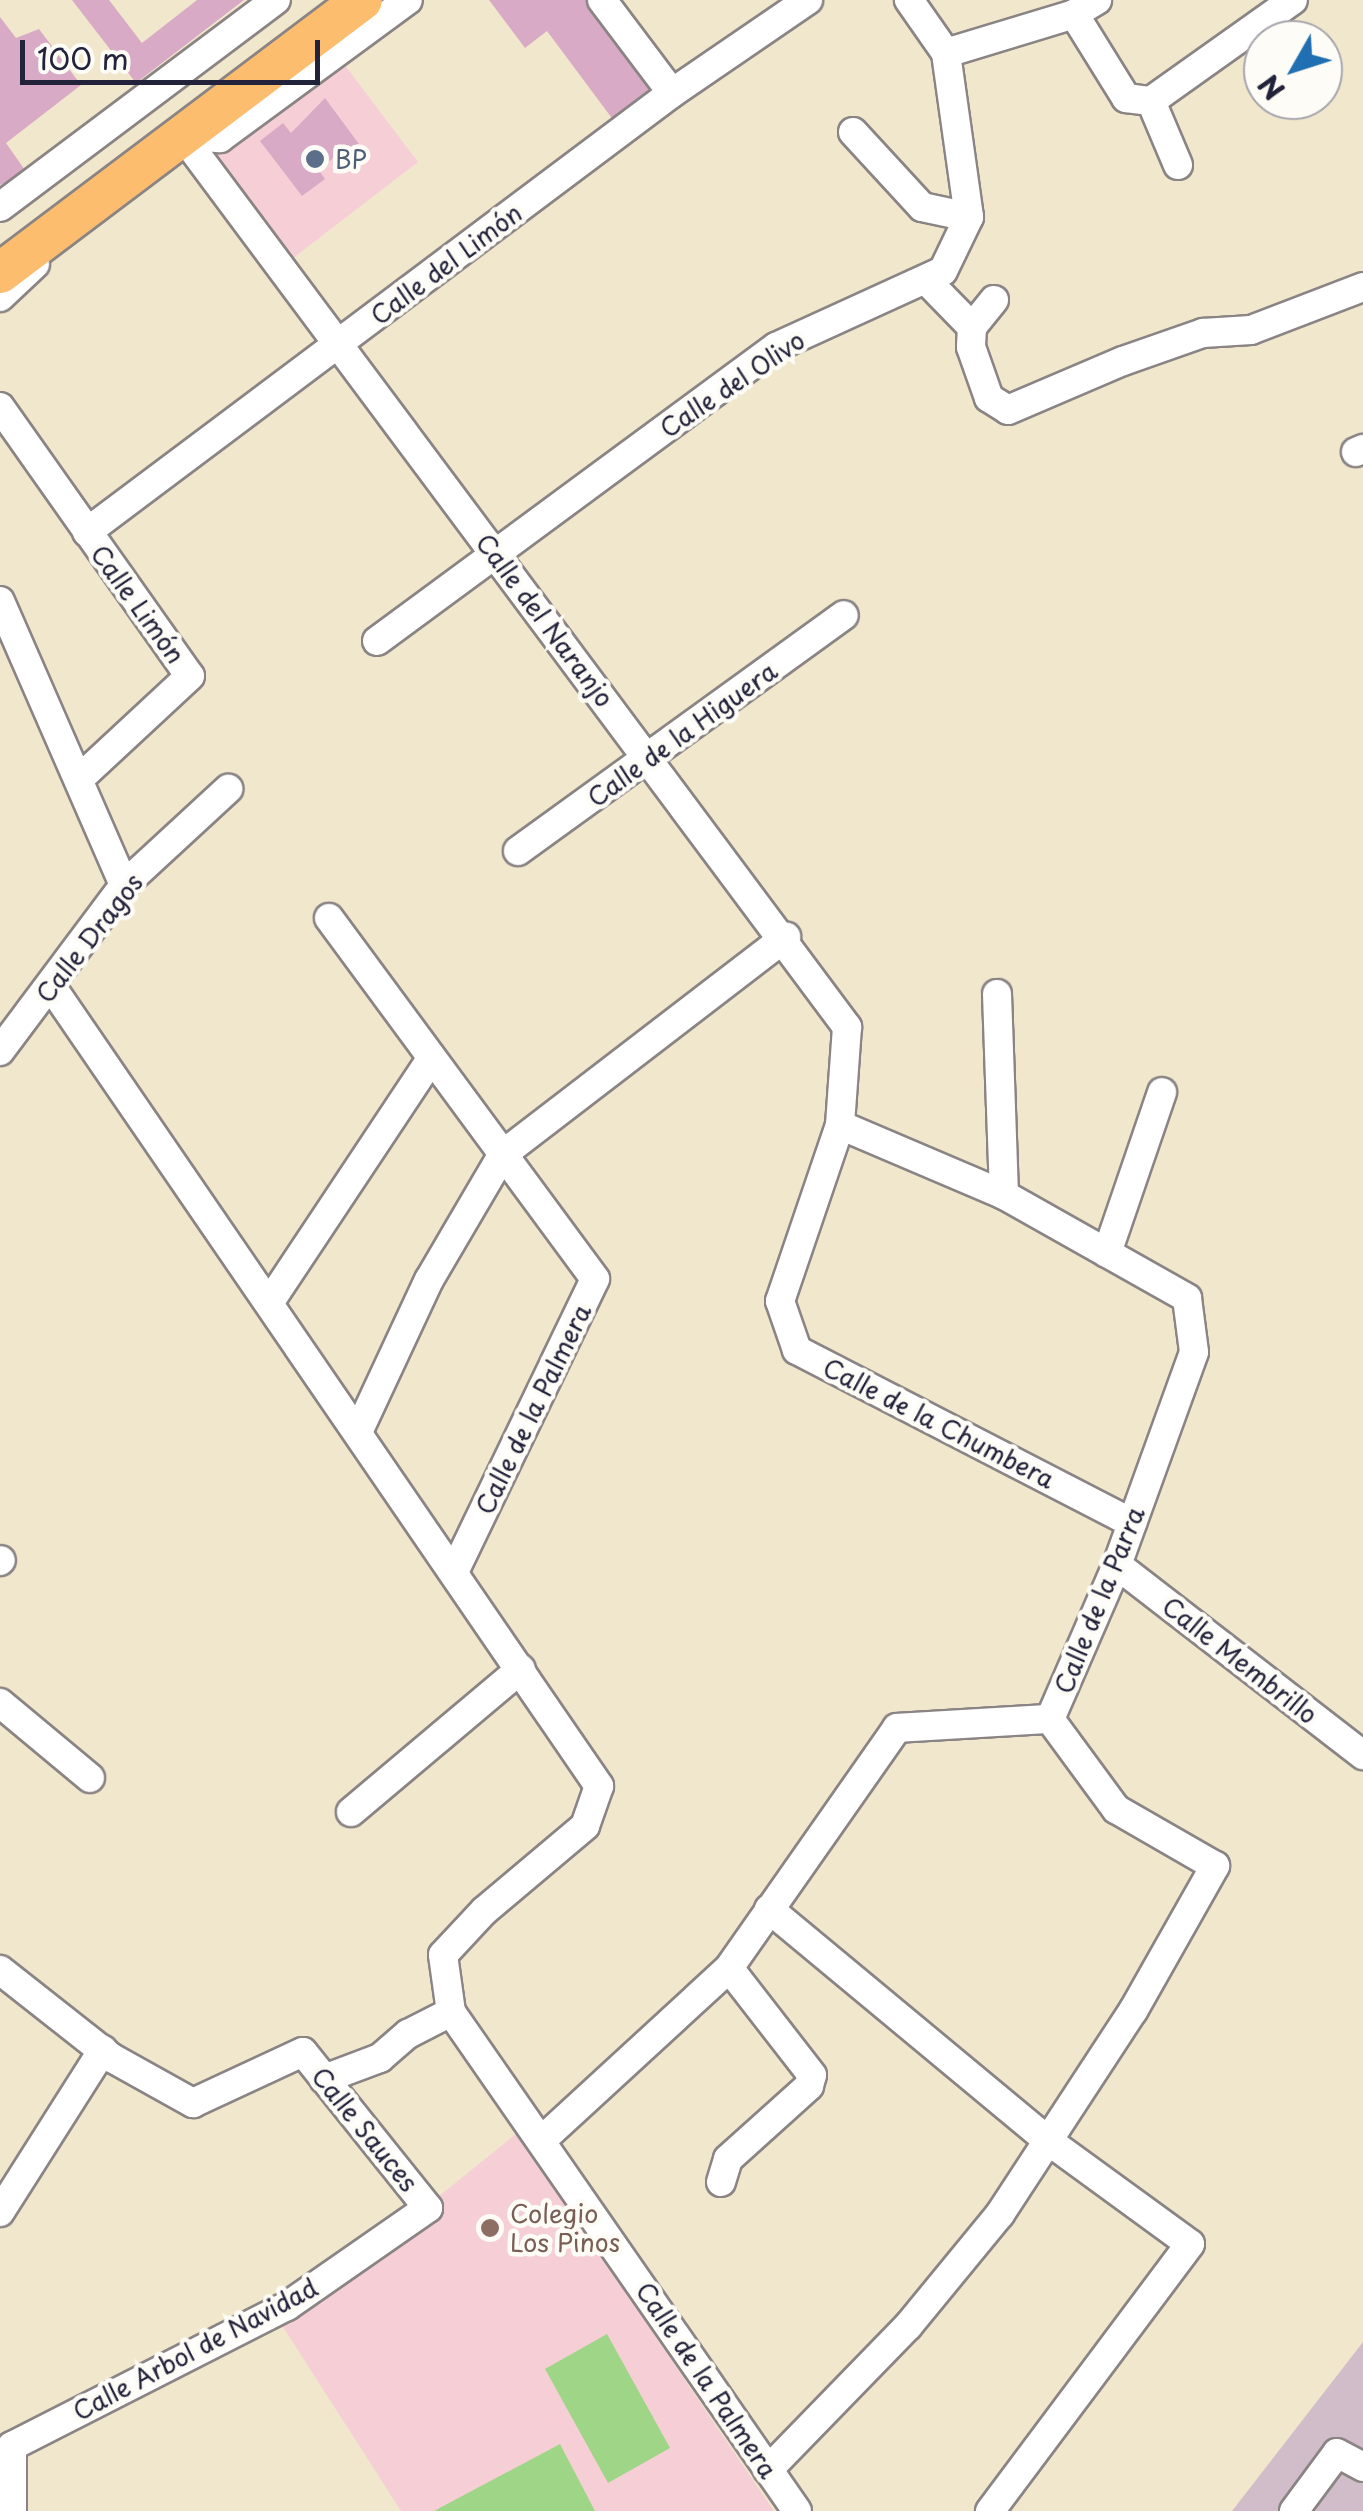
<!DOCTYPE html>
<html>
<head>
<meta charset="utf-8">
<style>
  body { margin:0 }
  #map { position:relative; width:1363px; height:2511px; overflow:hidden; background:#f1e7cd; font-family:"Playpen Sans",sans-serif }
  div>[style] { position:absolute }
  .built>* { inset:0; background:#f6cfd6 }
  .industrial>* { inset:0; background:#d1bdc9 }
  .green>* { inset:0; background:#9fd586 }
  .building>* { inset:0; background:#d8aac5 }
  .roads { filter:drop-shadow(2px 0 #8a8484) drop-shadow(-2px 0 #8a8484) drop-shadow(0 2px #8a8484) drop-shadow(0 -2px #8a8484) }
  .minor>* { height:28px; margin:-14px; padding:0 14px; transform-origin:14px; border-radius:14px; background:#fff }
  .highway>* { height:40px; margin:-20px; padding:0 20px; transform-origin:20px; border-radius:20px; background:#fcbd6f }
  .dots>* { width:28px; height:28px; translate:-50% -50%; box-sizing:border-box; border:5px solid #fdfcf7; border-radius:50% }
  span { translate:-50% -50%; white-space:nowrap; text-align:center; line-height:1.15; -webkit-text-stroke:9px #fdfcf7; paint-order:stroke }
  .service-label { font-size:25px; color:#4e5e75 }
  .left { translate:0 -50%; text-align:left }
  .street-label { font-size:25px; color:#22223b }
  .education-label { font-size:25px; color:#785e54 }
  .north { position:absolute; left:1243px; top:20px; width:100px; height:100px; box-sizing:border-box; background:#fdfcf7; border:2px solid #a5a5ac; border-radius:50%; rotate:231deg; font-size:28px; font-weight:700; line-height:40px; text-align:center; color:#22223b }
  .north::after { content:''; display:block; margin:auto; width:35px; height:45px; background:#1f6fb2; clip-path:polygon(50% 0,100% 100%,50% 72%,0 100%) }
  .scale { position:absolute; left:20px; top:40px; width:300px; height:45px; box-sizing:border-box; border:5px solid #22223b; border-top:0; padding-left:12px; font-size:30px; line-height:35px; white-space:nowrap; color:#22223b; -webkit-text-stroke:8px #fdfcf7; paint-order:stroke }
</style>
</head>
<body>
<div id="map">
  <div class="built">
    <div style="clip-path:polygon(341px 60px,418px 162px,292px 259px,212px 156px)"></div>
    <div style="clip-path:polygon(517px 2133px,774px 2511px,401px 2511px,281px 2324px)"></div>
  </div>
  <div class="industrial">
    <div style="clip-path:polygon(1363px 2342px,1363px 2511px,1232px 2511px)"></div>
  </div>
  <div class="green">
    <div style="clip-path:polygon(607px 2334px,670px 2448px,608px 2483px,545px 2369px)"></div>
    <div style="clip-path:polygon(560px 2444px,595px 2511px,433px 2511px,434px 2511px)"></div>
  </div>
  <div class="building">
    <div style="clip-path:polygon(72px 0,109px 0,142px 43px,197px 0,244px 0,136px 83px)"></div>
    <div style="clip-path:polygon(489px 0,592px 0,661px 92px,617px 125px,547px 31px,525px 48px)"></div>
    <div style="clip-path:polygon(0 17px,16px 38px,39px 29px,81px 85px,6px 143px,27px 173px,0 185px)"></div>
    <div style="clip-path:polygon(325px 98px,359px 144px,317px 168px,325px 179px,302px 196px,260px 141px,283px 123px,291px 133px)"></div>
  </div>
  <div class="roads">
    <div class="minor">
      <div style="left:602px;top:0;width:116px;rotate:53deg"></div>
      <div style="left:1074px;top:14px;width:99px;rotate:58.2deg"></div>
      <div style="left:1126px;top:98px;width:25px;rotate:7deg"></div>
      <div style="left:946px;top:53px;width:134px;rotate:-16.9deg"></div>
      <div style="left:1074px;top:14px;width:27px;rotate:-31deg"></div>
      <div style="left:853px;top:132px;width:102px;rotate:47.4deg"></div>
      <div style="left:922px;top:207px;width:48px;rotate:12deg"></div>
      <div style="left:182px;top:135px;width:1113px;rotate:53.29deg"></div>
      <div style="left:847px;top:1027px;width:98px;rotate:94.1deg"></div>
      <div style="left:840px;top:1125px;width:186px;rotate:108.8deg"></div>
      <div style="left:780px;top:1301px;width:52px;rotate:70.9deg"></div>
      <div style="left:797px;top:1350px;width:377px;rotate:27.3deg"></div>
      <div style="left:182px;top:135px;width:38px;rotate:5deg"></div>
      <div style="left:220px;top:138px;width:233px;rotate:-36.3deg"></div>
      <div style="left:1178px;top:165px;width:69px;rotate:-112.9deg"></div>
      <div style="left:1151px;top:101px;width:174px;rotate:-35.4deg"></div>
      <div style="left:0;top:207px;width:345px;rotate:-36.9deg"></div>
      <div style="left:929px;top:283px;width:62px;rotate:45.7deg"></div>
      <div style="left:0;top:297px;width:48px;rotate:-43.3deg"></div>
      <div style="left:994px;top:300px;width:35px;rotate:129deg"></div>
      <div style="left:972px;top:327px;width:20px;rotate:93deg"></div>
      <div style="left:971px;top:347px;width:54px;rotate:70.6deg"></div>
      <div style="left:989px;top:398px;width:22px;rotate:32deg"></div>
      <div style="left:1008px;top:410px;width:125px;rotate:-23.1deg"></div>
      <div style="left:1123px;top:361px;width:85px;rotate:-19.3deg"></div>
      <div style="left:1203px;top:333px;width:48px;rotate:-3.6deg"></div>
      <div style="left:1251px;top:330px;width:120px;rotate:-21deg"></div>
      <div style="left:0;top:407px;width:329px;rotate:54.8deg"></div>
      <div style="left:190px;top:676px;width:151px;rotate:137.1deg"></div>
      <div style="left:1356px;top:452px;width:8px;rotate:-23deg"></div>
      <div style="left:87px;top:532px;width:731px;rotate:-36.89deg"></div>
      <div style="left:672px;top:93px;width:165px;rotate:-34.4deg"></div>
      <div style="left:0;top:601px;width:310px;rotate:66.4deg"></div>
      <div style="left:377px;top:641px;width:496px;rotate:-36.4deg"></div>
      <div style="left:776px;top:347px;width:183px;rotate:-24.5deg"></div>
      <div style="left:943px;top:271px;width:60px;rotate:-64.3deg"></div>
      <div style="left:969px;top:217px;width:166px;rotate:-98deg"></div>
      <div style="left:946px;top:53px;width:65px;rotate:-124.9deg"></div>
      <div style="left:518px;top:851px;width:402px;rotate:-35.9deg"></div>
      <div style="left:329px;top:918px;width:448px;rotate:53.6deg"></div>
      <div style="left:595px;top:1279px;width:325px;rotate:115.7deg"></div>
      <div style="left:51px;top:986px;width:970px;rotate:55.59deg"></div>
      <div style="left:599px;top:1786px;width:42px;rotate:109.3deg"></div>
      <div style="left:585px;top:1826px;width:132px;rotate:139.9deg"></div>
      <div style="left:484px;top:1911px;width:60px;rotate:133deg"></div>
      <div style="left:443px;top:1955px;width:58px;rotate:82deg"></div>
      <div style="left:451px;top:2012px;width:607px;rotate:55.26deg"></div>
      <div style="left:997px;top:994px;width:201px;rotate:88deg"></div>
      <div style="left:0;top:1051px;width:207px;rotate:-53.2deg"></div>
      <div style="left:124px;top:885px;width:142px;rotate:-42.7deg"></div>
      <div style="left:1107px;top:1253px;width:170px;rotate:-71.1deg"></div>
      <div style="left:269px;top:1303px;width:294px;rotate:-56.4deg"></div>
      <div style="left:358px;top:1432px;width:168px;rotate:-65deg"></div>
      <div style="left:429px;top:1280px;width:146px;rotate:-59.6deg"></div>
      <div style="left:503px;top:1154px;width:357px;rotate:-37.5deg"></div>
      <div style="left:0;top:1561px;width:1px;rotate:-45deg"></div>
      <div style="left:1117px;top:1565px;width:311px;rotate:37.7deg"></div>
      <div style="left:0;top:1703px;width:117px;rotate:39.8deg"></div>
      <div style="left:351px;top:1812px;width:222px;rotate:-40.1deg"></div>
      <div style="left:769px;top:1909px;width:365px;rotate:39.7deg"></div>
      <div style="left:1050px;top:2142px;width:173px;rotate:36.1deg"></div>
      <div style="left:1190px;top:2244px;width:334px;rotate:126.8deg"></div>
      <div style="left:0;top:1970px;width:142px;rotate:38.2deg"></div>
      <div style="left:112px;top:2058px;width:93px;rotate:29.1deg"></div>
      <div style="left:193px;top:2103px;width:121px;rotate:-24.9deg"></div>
      <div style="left:303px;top:2052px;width:200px;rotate:51.3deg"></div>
      <div style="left:428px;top:2208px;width:172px;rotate:145.2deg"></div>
      <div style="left:287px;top:2306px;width:309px;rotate:153deg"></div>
      <div style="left:12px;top:2446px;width:65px;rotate:90deg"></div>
      <div style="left:324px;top:2079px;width:60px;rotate:-20.6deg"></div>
      <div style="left:380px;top:2058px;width:37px;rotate:-41deg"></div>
      <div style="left:408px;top:2034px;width:48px;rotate:-27.1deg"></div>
      <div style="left:542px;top:2140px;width:254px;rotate:-42.6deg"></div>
      <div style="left:729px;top:1968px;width:293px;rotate:-55deg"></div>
      <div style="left:897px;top:1728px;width:153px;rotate:-3.4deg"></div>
      <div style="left:1050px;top:1719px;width:168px;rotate:-66.5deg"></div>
      <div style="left:1117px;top:1565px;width:226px;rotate:-70.1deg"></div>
      <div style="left:1194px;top:1352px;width:54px;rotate:-97.4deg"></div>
      <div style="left:1187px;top:1298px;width:210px;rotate:-150.6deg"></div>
      <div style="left:1004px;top:1195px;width:178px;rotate:-156.9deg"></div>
      <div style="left:721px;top:2182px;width:24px;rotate:-73deg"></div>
      <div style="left:728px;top:2159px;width:109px;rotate:-42deg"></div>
      <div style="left:809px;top:2086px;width:11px;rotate:-75deg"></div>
      <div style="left:812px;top:2075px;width:135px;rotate:-127.8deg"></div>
      <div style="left:0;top:2212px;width:192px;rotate:-57.6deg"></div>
      <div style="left:768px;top:2470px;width:201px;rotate:-45.8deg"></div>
      <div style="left:908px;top:2326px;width:145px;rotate:-50.6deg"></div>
      <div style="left:1000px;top:2214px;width:243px;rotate:-56.8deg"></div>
      <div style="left:1133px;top:2011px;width:167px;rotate:-60.5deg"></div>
      <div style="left:1215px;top:1866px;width:114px;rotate:-150.1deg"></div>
      <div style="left:1116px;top:1809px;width:112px;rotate:-126.3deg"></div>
      <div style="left:1294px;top:2511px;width:72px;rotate:-53.4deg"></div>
      <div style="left:1337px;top:2453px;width:30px;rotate:28deg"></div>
    </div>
    <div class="highway">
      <div style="left:0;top:273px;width:453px;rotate:-37deg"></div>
    </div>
  </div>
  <div class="dots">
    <div style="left:315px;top:159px;background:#5c6f8a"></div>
    <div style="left:490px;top:2228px;background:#8d6e63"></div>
  </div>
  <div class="service-label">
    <span class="left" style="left:335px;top:159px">BP</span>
  </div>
  <div class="street-label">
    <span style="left:446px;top:264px;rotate:-37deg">Calle del Limón</span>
    <span style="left:732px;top:384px;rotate:-34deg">Calle del Olivo</span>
    <span style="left:138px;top:604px;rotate:54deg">Calle Limón</span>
    <span style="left:545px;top:620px;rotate:53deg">Calle del Naranjo</span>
    <span style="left:682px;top:734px;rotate:-36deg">Calle de la Higuera</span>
    <span style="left:89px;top:938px;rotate:-52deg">Calle Dragos</span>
    <span style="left:533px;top:1409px;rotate:-64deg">Calle de la Palmera</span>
    <span style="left:939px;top:1423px;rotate:27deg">Calle de la Chumbera</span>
    <span style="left:1099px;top:1600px;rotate:-68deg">Calle de la Parra</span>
    <span style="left:1240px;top:1660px;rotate:38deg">Calle Membrillo</span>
    <span style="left:365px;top:2129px;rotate:51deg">Calle Sauces</span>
    <span style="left:195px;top:2349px;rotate:-28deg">Calle Arbol de Navidad</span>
    <span style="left:707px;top:2380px;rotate:56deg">Calle de la Palmera</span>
  </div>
  <div class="education-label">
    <span class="left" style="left:510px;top:2228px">Colegio<br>Los Pinos</span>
  </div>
  <div class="north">N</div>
  <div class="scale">100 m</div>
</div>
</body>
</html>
